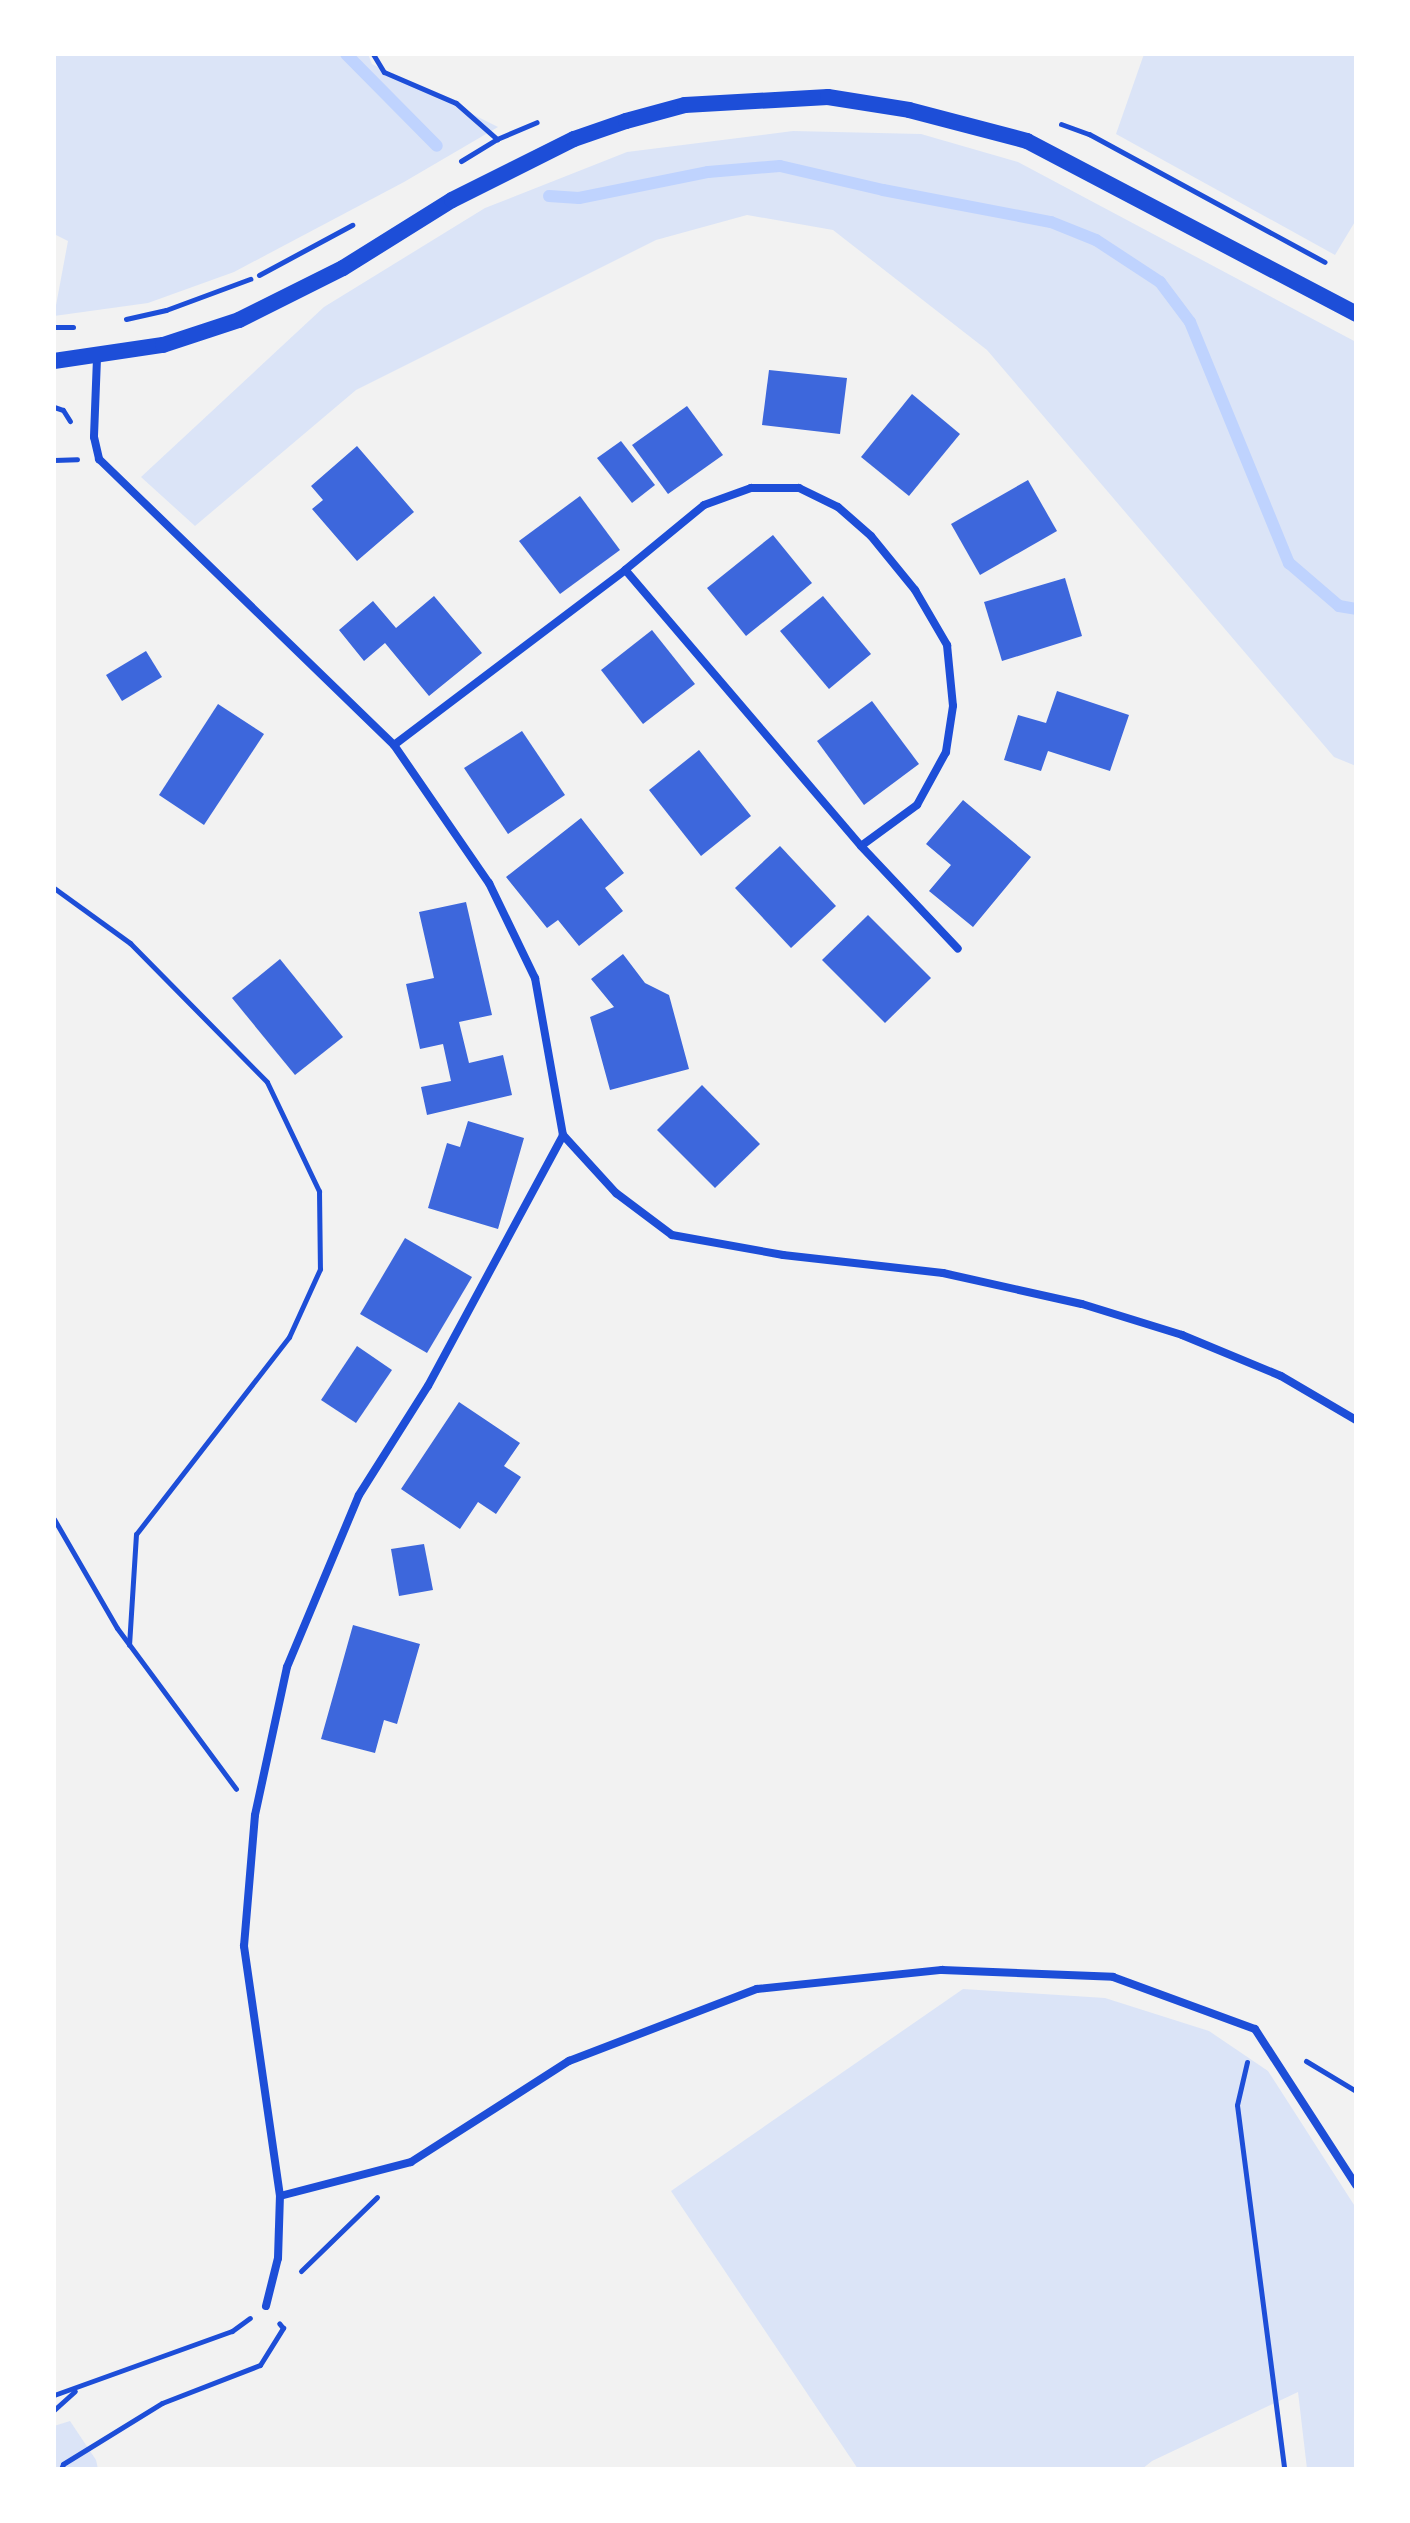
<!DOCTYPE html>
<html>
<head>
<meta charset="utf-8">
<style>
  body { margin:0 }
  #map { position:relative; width:1410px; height:2523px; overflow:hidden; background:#f2f2f2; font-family:Signika,sans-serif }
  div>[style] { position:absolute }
  .green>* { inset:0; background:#dbe4f7 }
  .stream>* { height:12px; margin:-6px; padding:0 6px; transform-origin:6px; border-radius:6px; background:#bfd3fe }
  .building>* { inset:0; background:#3d67dc }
  .path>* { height:5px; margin:-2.5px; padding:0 2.5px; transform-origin:2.5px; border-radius:2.5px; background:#1d4ed8 }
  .minor>* { height:8px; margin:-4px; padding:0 4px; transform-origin:4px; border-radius:4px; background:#1d4ed8 }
  .secondary>* { height:16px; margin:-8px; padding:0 8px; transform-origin:8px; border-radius:8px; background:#1d4ed8 }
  span { translate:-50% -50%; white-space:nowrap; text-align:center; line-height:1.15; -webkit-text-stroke:7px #fff; paint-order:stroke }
  .frame { position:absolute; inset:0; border:56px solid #fff; pointer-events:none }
</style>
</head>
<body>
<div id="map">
  <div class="green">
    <div style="clip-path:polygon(54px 54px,368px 54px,372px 64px,498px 127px,404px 182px,234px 272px,148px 303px,54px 316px,68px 241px,54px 234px)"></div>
    <div style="clip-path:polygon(1144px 54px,1356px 54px,1356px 220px,1335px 255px,1116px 134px)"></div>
    <div style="clip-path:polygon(793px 131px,921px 134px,1018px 162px,1356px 342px,1356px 766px,1334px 757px,987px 350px,833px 230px,747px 215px,656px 240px,356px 390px,195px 526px,141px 477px,324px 307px,485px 208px,627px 152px)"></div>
    <div style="clip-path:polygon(963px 1989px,1105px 1998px,1209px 2031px,1268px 2071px,1356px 2208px,1356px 2469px,1307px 2469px,1298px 2392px,1152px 2461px,1142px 2469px,858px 2469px,671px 2191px)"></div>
    <div style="clip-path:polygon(70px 2421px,96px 2460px,98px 2469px,54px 2469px,54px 2426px)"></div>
  </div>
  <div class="stream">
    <div style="left:346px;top:54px;width:129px;rotate:45.3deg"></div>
    <div style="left:549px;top:196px;width:30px;rotate:4deg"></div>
    <div style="left:579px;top:198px;width:132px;rotate:-11.4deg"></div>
    <div style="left:708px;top:172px;width:72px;rotate:-4.8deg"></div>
    <div style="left:780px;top:166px;width:106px;rotate:13.1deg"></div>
    <div style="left:883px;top:190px;width:171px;rotate:10.8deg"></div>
    <div style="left:1051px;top:222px;width:48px;rotate:21.8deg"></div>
    <div style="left:1096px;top:240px;width:77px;rotate:33.3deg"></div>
    <div style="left:1160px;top:282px;width:50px;rotate:53.1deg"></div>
    <div style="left:1190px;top:322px;width:261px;rotate:67.7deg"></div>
    <div style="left:1289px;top:563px;width:66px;rotate:40.7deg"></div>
    <div style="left:1339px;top:606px;width:17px;rotate:10deg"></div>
  </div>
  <div class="building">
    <div style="clip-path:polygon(769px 370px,847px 378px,840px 434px,762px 425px)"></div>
    <div style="clip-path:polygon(912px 394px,960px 434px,909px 496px,861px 457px)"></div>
    <div style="clip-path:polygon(687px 406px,723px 455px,668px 494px,632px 445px)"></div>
    <div style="clip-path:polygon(621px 441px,655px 485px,632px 503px,597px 458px)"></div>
    <div style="clip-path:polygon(357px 446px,414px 512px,357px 561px,312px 509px,323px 500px,311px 486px)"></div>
    <div style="clip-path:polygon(1028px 480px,1057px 531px,980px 575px,951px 524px)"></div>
    <div style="clip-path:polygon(580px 496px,620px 550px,560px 594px,519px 541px)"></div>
    <div style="clip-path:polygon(773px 535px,812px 583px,746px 636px,707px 588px)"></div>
    <div style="clip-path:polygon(1065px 578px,1082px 636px,1002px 661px,984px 602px)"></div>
    <div style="clip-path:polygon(434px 596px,482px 653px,429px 696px,385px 643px,364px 661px,339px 630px,373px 601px,396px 628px)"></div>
    <div style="clip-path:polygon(823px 596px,871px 654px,829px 689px,780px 631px)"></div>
    <div style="clip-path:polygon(652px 630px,695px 684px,643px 724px,601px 670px)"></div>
    <div style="clip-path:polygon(146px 651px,162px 677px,122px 701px,106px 675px)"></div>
    <div style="clip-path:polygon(1057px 691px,1129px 715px,1110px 771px,1048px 751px,1041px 771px,1004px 760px,1018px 715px,1046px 723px)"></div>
    <div style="clip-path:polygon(872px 701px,919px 764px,864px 805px,817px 741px)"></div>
    <div style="clip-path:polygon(218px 704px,264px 734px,204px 825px,159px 795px)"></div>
    <div style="clip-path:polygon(522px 731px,565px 795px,508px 834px,464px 768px)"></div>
    <div style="clip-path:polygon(699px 750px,751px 816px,701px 856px,649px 790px)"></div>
    <div style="clip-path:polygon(963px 800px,1031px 857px,973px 927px,929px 891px,951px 865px,926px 844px)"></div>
    <div style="clip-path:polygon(581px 818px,624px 873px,605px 888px,623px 911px,579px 946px,558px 920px,547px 928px,506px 877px)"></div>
    <div style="clip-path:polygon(780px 846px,836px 906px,791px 948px,735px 888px)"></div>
    <div style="clip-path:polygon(466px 902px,492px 1015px,459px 1022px,469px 1063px,503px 1055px,512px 1095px,427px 1115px,421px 1087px,451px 1081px,443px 1044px,420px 1049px,406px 984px,434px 978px,419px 912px)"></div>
    <div style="clip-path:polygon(868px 915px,931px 978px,885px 1023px,822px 960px)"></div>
    <div style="clip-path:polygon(623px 954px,645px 983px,669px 995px,689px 1069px,610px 1090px,590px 1017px,614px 1007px,591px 979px)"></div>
    <div style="clip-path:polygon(280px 959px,343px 1037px,295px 1075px,232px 998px)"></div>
    <div style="clip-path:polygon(702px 1085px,760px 1144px,715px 1188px,657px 1130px)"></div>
    <div style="clip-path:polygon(468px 1121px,524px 1138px,498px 1229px,428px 1208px,447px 1143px,460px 1147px)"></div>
    <div style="clip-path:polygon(405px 1238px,472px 1277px,427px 1353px,360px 1314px)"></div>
    <div style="clip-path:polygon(357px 1346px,392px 1370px,356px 1423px,321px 1400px)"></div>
    <div style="clip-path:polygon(459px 1402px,520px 1443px,504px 1466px,521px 1477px,496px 1514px,478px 1502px,460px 1529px,401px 1489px)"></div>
    <div style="clip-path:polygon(424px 1544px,433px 1590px,399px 1596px,391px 1549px)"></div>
    <div style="clip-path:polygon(353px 1625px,420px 1644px,397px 1724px,384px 1720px,375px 1753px,321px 1739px)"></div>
  </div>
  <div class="path">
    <div style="left:373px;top:54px;width:21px;rotate:59deg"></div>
    <div style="left:384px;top:72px;width:78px;rotate:23.3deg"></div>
    <div style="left:456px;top:103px;width:55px;rotate:41.3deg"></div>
    <div style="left:1061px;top:124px;width:30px;rotate:20deg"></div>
    <div style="left:1089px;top:134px;width:268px;rotate:28.5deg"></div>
    <div style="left:461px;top:161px;width:42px;rotate:-31.4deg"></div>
    <div style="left:497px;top:139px;width:43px;rotate:-23deg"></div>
    <div style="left:259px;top:275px;width:106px;rotate:-28.3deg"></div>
    <div style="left:126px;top:319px;width:41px;rotate:-12.7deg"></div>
    <div style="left:166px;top:310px;width:90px;rotate:-20.3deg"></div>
    <div style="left:54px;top:327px;width:19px"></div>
    <div style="left:54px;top:407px;width:9px;rotate:18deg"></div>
    <div style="left:63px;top:410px;width:13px;rotate:58deg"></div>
    <div style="left:54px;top:460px;width:23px;rotate:-2deg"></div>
    <div style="left:54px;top:888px;width:94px;rotate:35.9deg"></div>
    <div style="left:130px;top:943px;width:195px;rotate:45.4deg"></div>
    <div style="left:267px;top:1082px;width:121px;rotate:64.5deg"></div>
    <div style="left:319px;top:1191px;width:78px;rotate:89.3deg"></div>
    <div style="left:320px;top:1269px;width:75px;rotate:114.5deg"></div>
    <div style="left:289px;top:1337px;width:249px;rotate:127.8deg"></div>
    <div style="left:136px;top:1534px;width:111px;rotate:93.6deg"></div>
    <div style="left:54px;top:1519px;width:126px;rotate:60deg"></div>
    <div style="left:117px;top:1628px;width:200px;rotate:53.5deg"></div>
    <div style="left:1306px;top:2061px;width:58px;rotate:31deg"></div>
    <div style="left:1247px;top:2062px;width:44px;rotate:103.1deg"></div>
    <div style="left:1237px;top:2105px;width:367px;rotate:82.6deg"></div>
    <div style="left:301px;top:2271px;width:106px;rotate:-44.2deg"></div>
    <div style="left:54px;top:2395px;width:189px;rotate:-19.8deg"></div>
    <div style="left:232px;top:2331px;width:22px;rotate:-36deg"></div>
    <div style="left:54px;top:2410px;width:28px;rotate:-42deg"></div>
    <div style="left:61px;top:2469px;width:5px;rotate:-68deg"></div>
    <div style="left:63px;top:2464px;width:116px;rotate:-31.6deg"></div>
    <div style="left:162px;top:2403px;width:105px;rotate:-21.2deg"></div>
    <div style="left:260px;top:2365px;width:44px;rotate:-58.1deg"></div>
    <div style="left:283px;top:2328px;width:6px;rotate:-129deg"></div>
  </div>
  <div class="minor">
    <div style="left:97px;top:358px;width:79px;rotate:92.2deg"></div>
    <div style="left:94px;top:437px;width:23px;rotate:77deg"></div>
    <div style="left:99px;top:459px;width:411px;rotate:44.1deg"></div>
    <div style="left:394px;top:745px;width:168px;rotate:55.5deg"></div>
    <div style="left:489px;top:883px;width:106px;rotate:64.2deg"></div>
    <div style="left:535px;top:978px;width:159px;rotate:79.9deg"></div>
    <div style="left:563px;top:1135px;width:79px;rotate:47.6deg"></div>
    <div style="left:616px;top:1193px;width:70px;rotate:36.9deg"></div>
    <div style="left:672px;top:1235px;width:113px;rotate:10.2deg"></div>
    <div style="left:783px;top:1255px;width:161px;rotate:6.4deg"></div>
    <div style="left:943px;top:1273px;width:142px;rotate:12.6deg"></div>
    <div style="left:1082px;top:1304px;width:105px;rotate:17.2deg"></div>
    <div style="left:1182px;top:1335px;width:107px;rotate:22.5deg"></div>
    <div style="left:1281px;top:1376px;width:87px;rotate:30.4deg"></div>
    <div style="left:394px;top:745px;width:290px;rotate:-37.1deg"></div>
    <div style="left:625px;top:570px;width:102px;rotate:-39.4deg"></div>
    <div style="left:704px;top:505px;width:50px;rotate:-19.9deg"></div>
    <div style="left:751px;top:488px;width:48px"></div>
    <div style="left:799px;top:488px;width:43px;rotate:26deg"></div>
    <div style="left:838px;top:507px;width:44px;rotate:41.3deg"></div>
    <div style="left:871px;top:536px;width:70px;rotate:50.8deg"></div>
    <div style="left:915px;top:590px;width:64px;rotate:59.8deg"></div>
    <div style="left:947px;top:645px;width:61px;rotate:84.4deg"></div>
    <div style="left:953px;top:706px;width:47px;rotate:98.7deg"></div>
    <div style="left:946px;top:752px;width:60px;rotate:118.7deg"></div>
    <div style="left:917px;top:805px;width:69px;rotate:143.8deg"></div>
    <div style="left:861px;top:846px;width:363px;rotate:-130.5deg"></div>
    <div style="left:861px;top:846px;width:141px;rotate:46.7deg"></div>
    <div style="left:280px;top:2196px;width:135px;rotate:-14.5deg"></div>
    <div style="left:411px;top:2162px;width:188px;rotate:-32.6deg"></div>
    <div style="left:569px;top:2061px;width:201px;rotate:-21deg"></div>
    <div style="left:757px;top:1989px;width:186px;rotate:-5.9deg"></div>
    <div style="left:942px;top:1970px;width:171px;rotate:2.3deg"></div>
    <div style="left:1113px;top:1977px;width:151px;rotate:20.1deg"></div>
    <div style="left:1255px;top:2029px;width:186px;rotate:57.1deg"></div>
    <div style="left:266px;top:2306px;width:49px;rotate:-76deg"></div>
    <div style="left:278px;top:2258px;width:62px;rotate:-88.2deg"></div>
    <div style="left:280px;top:2196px;width:253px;rotate:-98.2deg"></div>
    <div style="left:244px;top:1946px;width:131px;rotate:-85.2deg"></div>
    <div style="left:255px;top:1815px;width:151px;rotate:-77.8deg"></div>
    <div style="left:287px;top:1667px;width:186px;rotate:-67.3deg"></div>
    <div style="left:359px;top:1495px;width:129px;rotate:-57.7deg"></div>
    <div style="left:428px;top:1386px;width:285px;rotate:-61.7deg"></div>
  </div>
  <div class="secondary">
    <div style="left:54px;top:361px;width:110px;rotate:-8.4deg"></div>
    <div style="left:163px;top:345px;width:80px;rotate:-18.2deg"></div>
    <div style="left:239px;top:320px;width:116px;rotate:-26.6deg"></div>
    <div style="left:343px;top:268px;width:128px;rotate:-32deg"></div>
    <div style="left:452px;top:200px;width:136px;rotate:-26.6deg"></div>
    <div style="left:574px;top:139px;width:55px;rotate:-19.1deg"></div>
    <div style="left:626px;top:121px;width:61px;rotate:-15.2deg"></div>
    <div style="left:685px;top:105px;width:143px;rotate:-3.2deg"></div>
    <div style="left:828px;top:97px;width:82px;rotate:9.1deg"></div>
    <div style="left:909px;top:110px;width:122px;rotate:14.7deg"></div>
    <div style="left:1027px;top:141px;width:372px;rotate:27.7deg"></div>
  </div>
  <div class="frame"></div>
</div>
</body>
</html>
